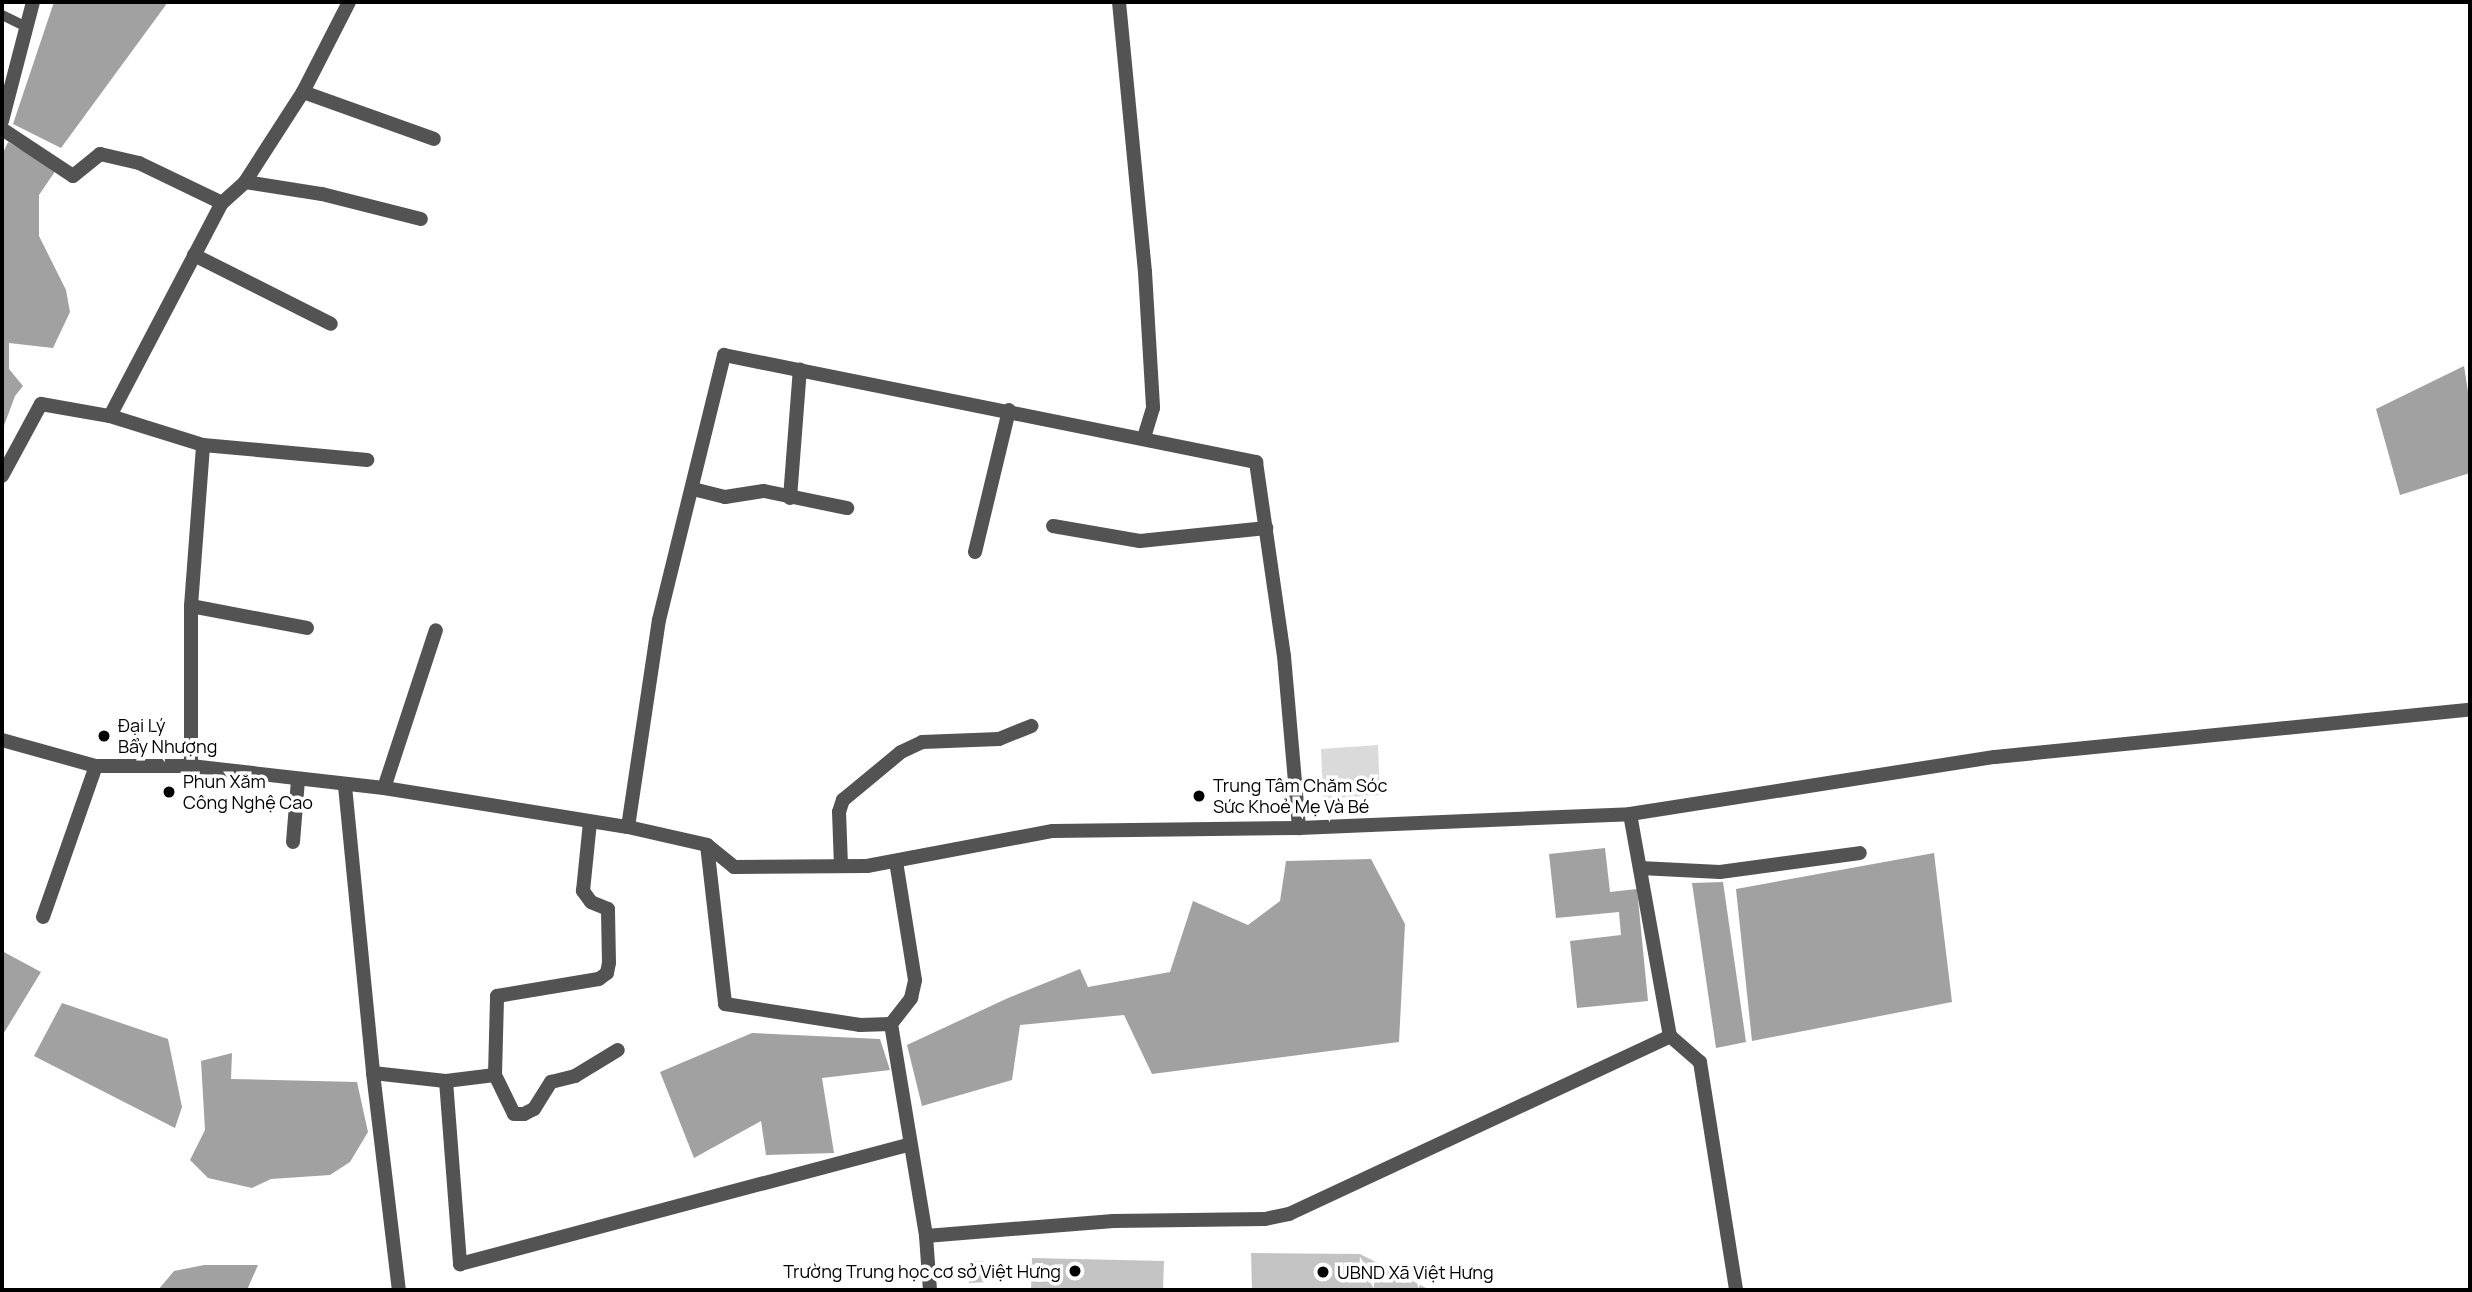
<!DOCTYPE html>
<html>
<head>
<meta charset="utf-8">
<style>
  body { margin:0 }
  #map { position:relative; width:2472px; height:1292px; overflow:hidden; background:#fff; font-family:Manrope,sans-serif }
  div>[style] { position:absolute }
  .green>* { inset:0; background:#dadada }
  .water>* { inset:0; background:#a1a1a1 }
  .building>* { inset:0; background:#c3c3c3 }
  .service>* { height:10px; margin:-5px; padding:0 5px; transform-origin:5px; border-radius:5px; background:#535353 }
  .minor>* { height:14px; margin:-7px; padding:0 7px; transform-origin:7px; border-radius:7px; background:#535353 }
  .dots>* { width:19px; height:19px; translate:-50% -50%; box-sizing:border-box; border:4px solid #fff; border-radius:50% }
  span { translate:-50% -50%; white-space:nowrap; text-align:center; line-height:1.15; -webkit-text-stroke:7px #fff; paint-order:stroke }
  .poi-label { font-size:18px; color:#000 }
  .left { translate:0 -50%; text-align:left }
  .right { translate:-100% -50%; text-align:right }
  .frame { position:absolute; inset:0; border:4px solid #000; pointer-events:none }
</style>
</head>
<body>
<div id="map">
  <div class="green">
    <div style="clip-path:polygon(1378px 745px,1380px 795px,1323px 799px,1321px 749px)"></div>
  </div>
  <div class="water">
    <div style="clip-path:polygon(54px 2px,168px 2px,61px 148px,13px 124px)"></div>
    <div style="clip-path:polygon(8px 142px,56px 170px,39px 195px,39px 236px,66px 290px,70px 312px,53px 348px,9px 343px,9px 369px,23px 386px,15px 396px,2px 431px,2px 155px)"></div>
    <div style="clip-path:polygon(2464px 366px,2470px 404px,2470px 473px,2400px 495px,2376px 409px)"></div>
    <div style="clip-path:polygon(1605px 848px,1610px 892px,1637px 889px,1648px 1001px,1577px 1008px,1570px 941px,1621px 935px,1619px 912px,1556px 918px,1549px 854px)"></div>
    <div style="clip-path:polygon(1934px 853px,1952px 1002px,1752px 1041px,1736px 889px)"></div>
    <div style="clip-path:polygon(1371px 859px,1405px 924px,1399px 1042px,1152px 1074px,1124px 1015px,1020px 1025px,1012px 1080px,922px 1106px,907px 1045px,1008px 998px,1080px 969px,1088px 987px,1170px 972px,1193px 901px,1248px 925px,1280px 901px,1286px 861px)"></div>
    <div style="clip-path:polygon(1723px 882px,1746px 1042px,1716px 1048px,1692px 883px)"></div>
    <div style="clip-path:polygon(2px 951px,41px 972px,2px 1036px)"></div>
    <div style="clip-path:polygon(62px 1003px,168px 1039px,182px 1107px,175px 1128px,34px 1056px)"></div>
    <div style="clip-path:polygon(752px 1033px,880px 1039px,890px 1070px,822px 1078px,834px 1153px,766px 1155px,761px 1121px,694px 1158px,660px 1072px)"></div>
    <div style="clip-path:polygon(232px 1053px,231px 1079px,357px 1082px,368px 1132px,350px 1162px,330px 1175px,271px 1179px,252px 1188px,208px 1178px,190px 1160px,205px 1130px,201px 1061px)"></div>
    <div style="clip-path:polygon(204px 1265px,258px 1265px,247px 1290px,158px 1290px,174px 1271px)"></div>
  </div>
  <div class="building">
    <div style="clip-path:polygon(1251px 1253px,1360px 1254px,1430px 1290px,1252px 1290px)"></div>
    <div style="clip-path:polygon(1032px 1258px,1164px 1261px,1163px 1290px,1031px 1290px)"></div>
    <div style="clip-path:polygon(984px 1261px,986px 1282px,969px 1283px,967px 1262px)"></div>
  </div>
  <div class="service">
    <div style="left:2px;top:15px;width:25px;rotate:26deg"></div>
  </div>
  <div class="minor">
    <div style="left:1119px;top:2px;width:271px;rotate:84.5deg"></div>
    <div style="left:1145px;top:272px;width:136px;rotate:86.6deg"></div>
    <div style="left:1153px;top:408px;width:31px;rotate:107deg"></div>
    <div style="left:303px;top:92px;width:139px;rotate:19.7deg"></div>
    <div style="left:2px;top:121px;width:123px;rotate:-75.4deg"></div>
    <div style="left:2px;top:129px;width:85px;rotate:33.5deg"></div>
    <div style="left:73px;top:176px;width:35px;rotate:-39deg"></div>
    <div style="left:100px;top:154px;width:40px;rotate:13deg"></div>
    <div style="left:139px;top:163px;width:92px;rotate:25.7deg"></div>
    <div style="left:245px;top:182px;width:78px;rotate:8.9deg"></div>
    <div style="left:322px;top:194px;width:102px;rotate:14.2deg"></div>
    <div style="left:194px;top:255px;width:153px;rotate:26.7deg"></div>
    <div style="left:110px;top:416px;width:241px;rotate:-62.3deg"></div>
    <div style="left:222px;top:203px;width:31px;rotate:-42deg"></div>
    <div style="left:245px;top:182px;width:107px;rotate:-57.2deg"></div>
    <div style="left:303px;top:92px;width:101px;rotate:-62.9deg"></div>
    <div style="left:2px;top:476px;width:82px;rotate:-61.6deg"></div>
    <div style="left:41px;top:404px;width:70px;rotate:9.9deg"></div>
    <div style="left:110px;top:416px;width:97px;rotate:17.3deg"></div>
    <div style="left:203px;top:445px;width:165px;rotate:5.2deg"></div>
    <div style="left:693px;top:489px;width:33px;rotate:14deg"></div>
    <div style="left:725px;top:497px;width:39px;rotate:-9deg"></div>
    <div style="left:764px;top:491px;width:85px;rotate:11.6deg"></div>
    <div style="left:790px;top:498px;width:129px;rotate:-85.6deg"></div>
    <div style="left:1053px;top:526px;width:88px;rotate:9.8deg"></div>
    <div style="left:1140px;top:541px;width:127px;rotate:-5.9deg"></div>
    <div style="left:975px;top:552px;width:146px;rotate:-76.5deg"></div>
    <div style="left:191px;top:606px;width:118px;rotate:10.7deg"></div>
    <div style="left:2px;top:740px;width:98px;rotate:15.5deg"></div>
    <div style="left:96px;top:766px;width:95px"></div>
    <div style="left:191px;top:766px;width:194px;rotate:6.5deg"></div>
    <div style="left:384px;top:788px;width:247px;rotate:9.1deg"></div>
    <div style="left:628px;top:827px;width:81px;rotate:12.8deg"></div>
    <div style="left:707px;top:845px;width:35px;rotate:39deg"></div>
    <div style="left:734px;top:867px;width:133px;rotate:-0.4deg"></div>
    <div style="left:867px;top:866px;width:189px;rotate:-10.7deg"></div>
    <div style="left:1053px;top:831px;width:246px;rotate:-0.7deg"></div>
    <div style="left:1299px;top:828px;width:331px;rotate:-2.4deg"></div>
    <div style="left:1630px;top:814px;width:369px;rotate:-8.9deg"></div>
    <div style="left:1995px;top:757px;width:477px;rotate:-5.7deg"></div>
    <div style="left:191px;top:766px;width:160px;rotate:-90deg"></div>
    <div style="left:191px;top:606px;width:161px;rotate:-85.7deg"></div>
    <div style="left:345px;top:786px;width:288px;rotate:84.4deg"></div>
    <div style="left:373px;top:1073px;width:219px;rotate:83.2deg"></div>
    <div style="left:384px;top:788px;width:166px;rotate:-71.8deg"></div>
    <div style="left:1630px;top:814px;width:226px;rotate:79.8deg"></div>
    <div style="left:1670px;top:1036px;width:40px;rotate:41deg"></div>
    <div style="left:1700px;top:1062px;width:231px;rotate:81deg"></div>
    <div style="left:628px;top:827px;width:209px;rotate:-81.5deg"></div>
    <div style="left:659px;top:620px;width:273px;rotate:-76.2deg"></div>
    <div style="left:724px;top:355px;width:543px;rotate:11.37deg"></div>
    <div style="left:1256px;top:462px;width:196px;rotate:81.8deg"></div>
    <div style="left:1284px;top:656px;width:173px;rotate:85deg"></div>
    <div style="left:293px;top:842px;width:62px;rotate:-85.4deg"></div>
    <div style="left:707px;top:845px;width:160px;rotate:83.5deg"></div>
    <div style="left:725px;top:1004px;width:137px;rotate:8.8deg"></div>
    <div style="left:860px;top:1025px;width:31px;rotate:-2deg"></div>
    <div style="left:891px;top:1024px;width:33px;rotate:-52deg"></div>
    <div style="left:911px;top:998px;width:18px;rotate:-77deg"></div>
    <div style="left:915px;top:980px;width:120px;rotate:-99.1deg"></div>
    <div style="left:841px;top:866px;width:54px;rotate:-92.1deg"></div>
    <div style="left:839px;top:812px;width:13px;rotate:-72deg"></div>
    <div style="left:843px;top:800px;width:75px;rotate:-39.6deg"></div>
    <div style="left:901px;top:752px;width:23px;rotate:-25deg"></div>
    <div style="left:922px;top:742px;width:77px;rotate:-2.2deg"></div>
    <div style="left:999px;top:739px;width:35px;rotate:-22deg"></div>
    <div style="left:1640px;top:868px;width:80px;rotate:2.9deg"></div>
    <div style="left:1720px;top:872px;width:141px;rotate:-7.7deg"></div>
    <div style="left:43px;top:917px;width:160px;rotate:-70.7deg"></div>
    <div style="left:891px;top:1024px;width:215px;rotate:80.6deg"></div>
    <div style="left:926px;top:1236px;width:54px;rotate:85.8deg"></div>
    <div style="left:373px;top:1073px;width:73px;rotate:6.3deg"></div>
    <div style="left:446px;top:1081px;width:49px;rotate:-7deg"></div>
    <div style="left:495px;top:1075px;width:79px;rotate:-88.5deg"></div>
    <div style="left:497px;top:996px;width:103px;rotate:-9.5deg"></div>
    <div style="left:599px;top:979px;width:10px;rotate:-37deg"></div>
    <div style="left:607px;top:973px;width:10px;rotate:-79deg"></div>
    <div style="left:609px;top:963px;width:54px;rotate:-91.1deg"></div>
    <div style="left:608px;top:909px;width:18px;rotate:-158deg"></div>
    <div style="left:591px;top:902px;width:14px;rotate:-126deg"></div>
    <div style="left:583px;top:891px;width:69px;rotate:-84.2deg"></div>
    <div style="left:495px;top:1075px;width:43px;rotate:64deg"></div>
    <div style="left:514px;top:1114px;width:10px"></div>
    <div style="left:524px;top:1114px;width:11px;rotate:-27deg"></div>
    <div style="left:534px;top:1109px;width:32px;rotate:-58deg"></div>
    <div style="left:551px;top:1082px;width:25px;rotate:-14deg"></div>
    <div style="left:575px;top:1076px;width:50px;rotate:-31.2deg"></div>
    <div style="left:446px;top:1081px;width:184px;rotate:85.6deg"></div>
    <div style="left:460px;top:1264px;width:466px;rotate:-14.9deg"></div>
    <div style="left:926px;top:1236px;width:188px;rotate:-4.6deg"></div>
    <div style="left:1113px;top:1221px;width:152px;rotate:-0.8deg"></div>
    <div style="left:1265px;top:1219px;width:25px;rotate:-12deg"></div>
    <div style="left:1289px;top:1214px;width:421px;rotate:-25deg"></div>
  </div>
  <div class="dots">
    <div style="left:104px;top:736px;background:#000"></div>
    <div style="left:169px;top:792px;background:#000"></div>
    <div style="left:1199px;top:796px;background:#000"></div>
    <div style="left:1075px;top:1271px;background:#000"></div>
    <div style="left:1323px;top:1272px;background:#000"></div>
  </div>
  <div class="poi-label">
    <span class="left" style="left:118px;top:736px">Đại Lý<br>Bẩy Nhượng</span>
    <span class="left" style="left:183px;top:792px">Phun Xăm<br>Công Nghệ Cao</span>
    <span class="left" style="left:1213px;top:796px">Trung Tâm Chăm Sóc<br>Sức Khoẻ Mẹ Và Bé</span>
    <span class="right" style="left:1061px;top:1271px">Trường Trung học cơ sở Việt Hưng</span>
    <span class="left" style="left:1337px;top:1272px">UBND Xã Việt Hưng</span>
  </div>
  <div class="frame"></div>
</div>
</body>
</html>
